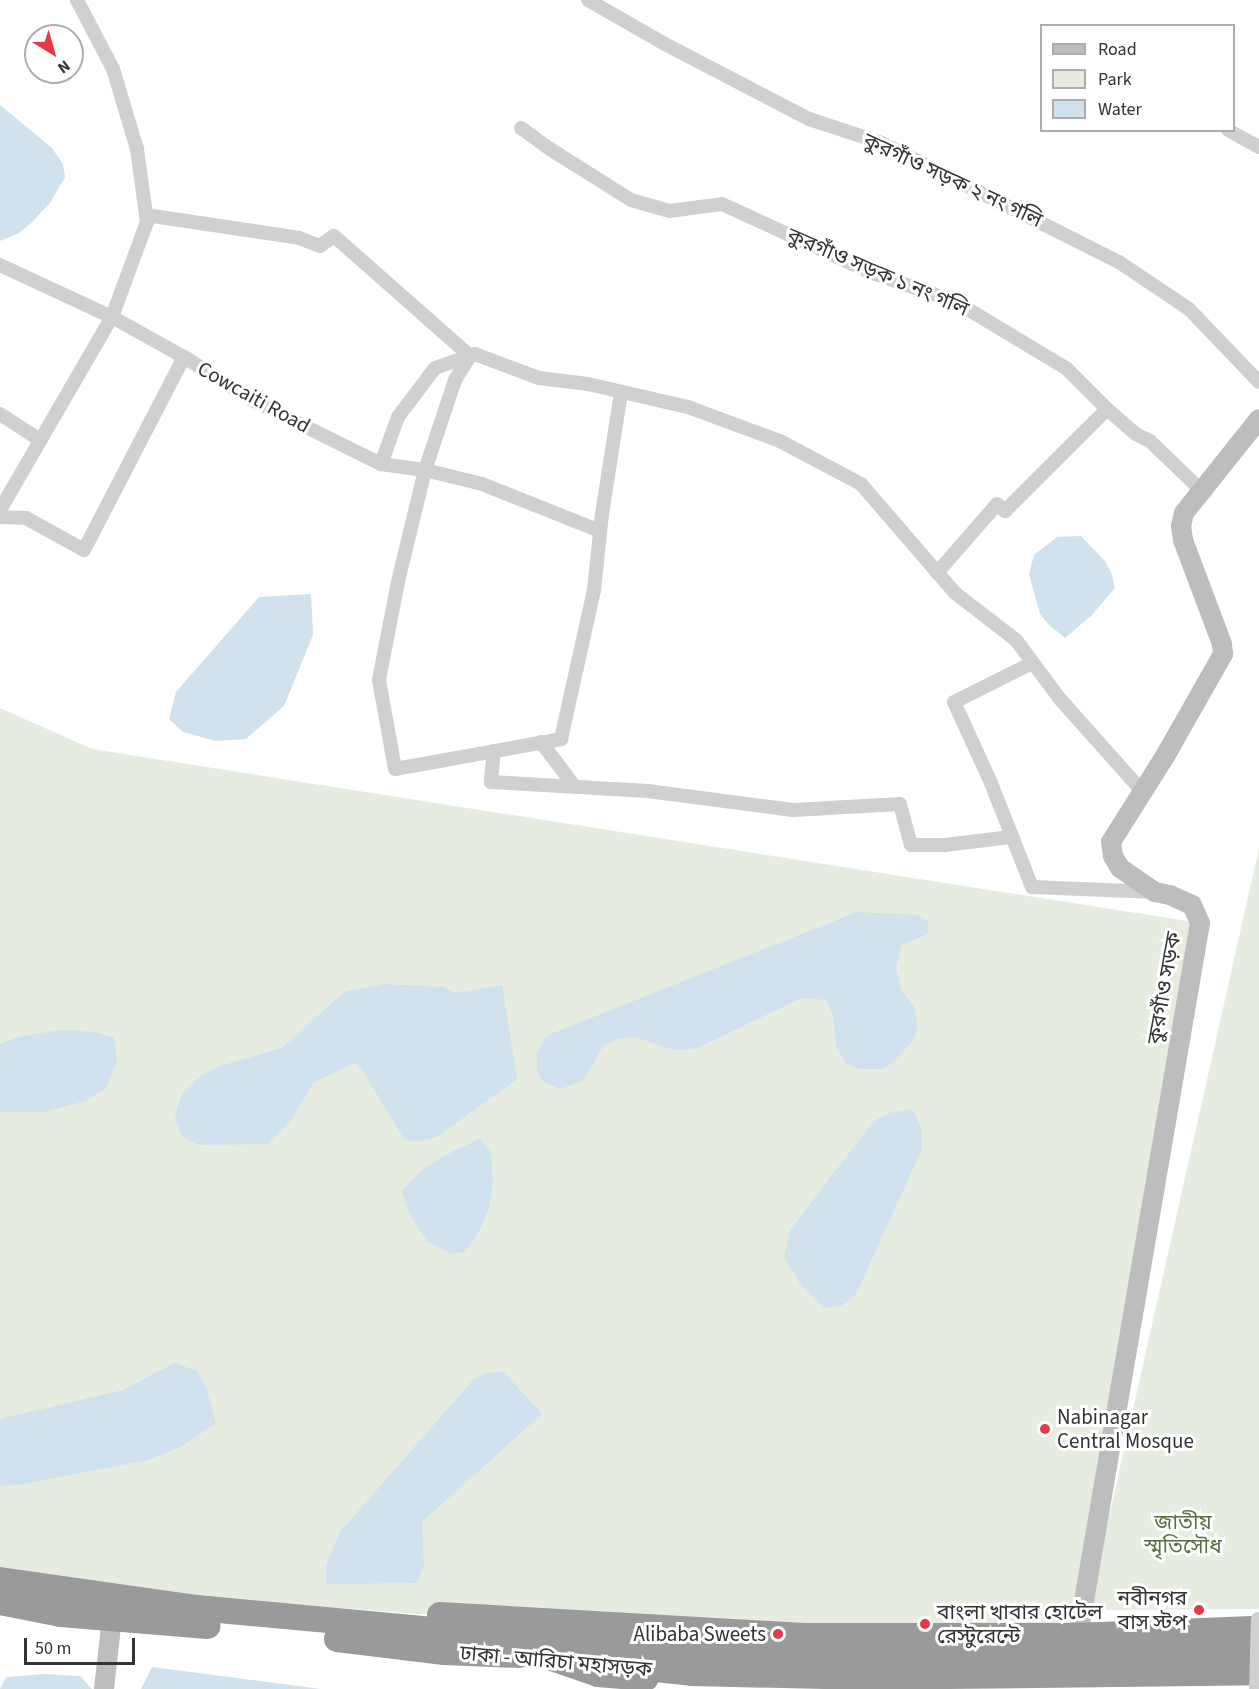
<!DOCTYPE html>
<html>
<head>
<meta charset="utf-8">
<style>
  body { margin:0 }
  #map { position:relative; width:1259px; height:1689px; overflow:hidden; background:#fff; font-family:"Source Sans 3","Noto Sans Bengali",sans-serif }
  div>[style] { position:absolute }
  .green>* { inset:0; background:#e6ecdf }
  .water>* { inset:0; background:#cfe2ee }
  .street>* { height:14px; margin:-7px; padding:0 7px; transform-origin:7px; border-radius:7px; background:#d0d0d0 }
  .secondary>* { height:20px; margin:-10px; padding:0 10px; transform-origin:10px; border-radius:10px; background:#bdbdbd }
  .highway>* { height:26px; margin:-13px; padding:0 13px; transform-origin:13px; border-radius:13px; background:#9a9a9a }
  .street-bridge>* { height:14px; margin:-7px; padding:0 7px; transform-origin:7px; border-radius:7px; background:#d0d0d0 }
  .dots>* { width:16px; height:16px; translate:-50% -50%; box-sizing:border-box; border:3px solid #fff; border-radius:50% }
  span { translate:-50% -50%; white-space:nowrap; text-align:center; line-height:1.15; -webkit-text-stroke:6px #fff; paint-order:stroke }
  .street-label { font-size:21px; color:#333 }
  .poi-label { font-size:21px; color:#333 }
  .left { translate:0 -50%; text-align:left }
  .right { translate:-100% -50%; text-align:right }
  .park-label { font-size:21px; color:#56703f }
  .legend { position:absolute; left:1040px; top:24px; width:195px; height:108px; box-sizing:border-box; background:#fff; border:2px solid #adadad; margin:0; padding:8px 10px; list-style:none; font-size:18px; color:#333 }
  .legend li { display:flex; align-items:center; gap:12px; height:30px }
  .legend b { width:30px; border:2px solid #adadad }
  .north { position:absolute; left:24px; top:24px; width:60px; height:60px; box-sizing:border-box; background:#fff; border:2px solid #adadad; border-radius:50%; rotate:143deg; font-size:16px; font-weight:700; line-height:24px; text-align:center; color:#333 }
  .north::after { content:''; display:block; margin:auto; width:21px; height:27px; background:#e63946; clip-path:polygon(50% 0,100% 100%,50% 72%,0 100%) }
  .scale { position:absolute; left:24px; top:1638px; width:111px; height:27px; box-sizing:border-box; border:3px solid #333; border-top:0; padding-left:8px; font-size:18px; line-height:21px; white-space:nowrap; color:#333; -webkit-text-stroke:4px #fff; paint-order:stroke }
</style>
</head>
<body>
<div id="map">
  <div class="green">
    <div style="clip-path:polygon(0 708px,92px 749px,1200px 923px,1078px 1636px,418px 1614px,23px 1583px,0 1578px)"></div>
    <div style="clip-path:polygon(1259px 848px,1259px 1609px,1088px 1610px)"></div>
  </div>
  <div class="water">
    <div style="clip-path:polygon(0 105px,52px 148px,63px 164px,65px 177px,50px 203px,30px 224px,19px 233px,0 241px)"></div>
    <div style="clip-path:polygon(1081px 536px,1105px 561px,1111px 572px,1115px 588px,1091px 616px,1065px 638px,1048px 624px,1040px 614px,1029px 574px,1034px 555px,1057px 537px)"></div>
    <div style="clip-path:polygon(311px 594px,313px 635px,284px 706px,246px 739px,216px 741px,183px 732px,169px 719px,176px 692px,259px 597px)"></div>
    <div style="clip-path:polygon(857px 912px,918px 915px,928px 922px,928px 934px,901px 945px,896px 968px,901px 989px,914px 1007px,918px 1028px,912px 1042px,892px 1063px,881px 1069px,860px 1069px,846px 1063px,836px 1047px,833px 1016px,826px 1000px,802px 998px,695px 1049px,674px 1050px,635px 1037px,617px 1039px,603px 1046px,584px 1080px,561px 1089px,544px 1082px,537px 1073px,537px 1053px,546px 1036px)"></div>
    <div style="clip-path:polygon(383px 984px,444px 987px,456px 993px,502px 985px,517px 1079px,437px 1137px,414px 1142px,404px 1139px,364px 1073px,355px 1063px,314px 1082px,291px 1120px,268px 1144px,198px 1145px,181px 1135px,175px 1116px,182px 1093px,202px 1075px,217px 1067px,282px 1048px,344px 992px)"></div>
    <div style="clip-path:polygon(59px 1030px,89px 1031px,114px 1037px,117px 1061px,106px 1088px,86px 1101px,44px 1112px,0 1112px,0 1044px,19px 1037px)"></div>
    <div style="clip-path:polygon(912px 1109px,922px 1129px,922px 1149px,856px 1294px,843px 1305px,824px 1308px,801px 1285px,784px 1257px,790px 1230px,874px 1121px,889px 1113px)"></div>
    <div style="clip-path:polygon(480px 1139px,491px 1151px,493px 1183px,489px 1208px,478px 1234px,464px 1252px,451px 1254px,427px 1241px,408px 1212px,402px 1191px,423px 1169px,455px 1150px)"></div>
    <div style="clip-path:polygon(175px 1363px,197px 1371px,206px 1386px,216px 1423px,181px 1447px,148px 1460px,18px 1485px,4px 1486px,0 1484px,0 1420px,4px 1418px,123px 1390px)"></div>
    <div style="clip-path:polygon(503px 1371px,542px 1414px,422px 1522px,424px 1566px,417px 1583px,326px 1584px,326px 1565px,340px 1532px,473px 1380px,484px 1374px)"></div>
    <div style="clip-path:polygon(152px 1667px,321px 1689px,141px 1689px)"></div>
    <div style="clip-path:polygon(45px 1674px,80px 1676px,92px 1689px,0 1689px,6px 1677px)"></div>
  </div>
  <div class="street">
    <div style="left:588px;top:0;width:86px;rotate:29.8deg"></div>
    <div style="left:663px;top:43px;width:165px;rotate:27.5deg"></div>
    <div style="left:809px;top:119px;width:77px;rotate:18.2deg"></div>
    <div style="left:882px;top:143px;width:265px;rotate:26.7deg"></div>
    <div style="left:1119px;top:262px;width:84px;rotate:33.9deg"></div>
    <div style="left:1189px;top:309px;width:101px;rotate:46.2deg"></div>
    <div style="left:521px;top:128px;width:36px;rotate:36deg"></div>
    <div style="left:550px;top:149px;width:96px;rotate:32.2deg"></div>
    <div style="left:631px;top:200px;width:40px;rotate:16deg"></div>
    <div style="left:669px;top:211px;width:53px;rotate:-7.5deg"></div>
    <div style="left:722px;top:204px;width:165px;rotate:24.7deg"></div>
    <div style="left:872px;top:273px;width:89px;rotate:19deg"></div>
    <div style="left:956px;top:302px;width:128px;rotate:31deg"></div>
    <div style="left:1066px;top:368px;width:58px;rotate:45deg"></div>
    <div style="left:1107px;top:409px;width:38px;rotate:41deg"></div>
    <div style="left:1136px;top:434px;width:16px;rotate:27deg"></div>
    <div style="left:1150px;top:441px;width:72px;rotate:43.9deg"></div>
    <div style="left:1228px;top:130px;width:35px;rotate:29deg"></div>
    <div style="left:146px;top:215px;width:155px;rotate:8.5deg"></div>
    <div style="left:299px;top:238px;width:22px;rotate:21deg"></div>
    <div style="left:320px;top:246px;width:17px;rotate:-36deg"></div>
    <div style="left:334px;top:236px;width:181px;rotate:41.4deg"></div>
    <div style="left:470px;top:356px;width:28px;rotate:122deg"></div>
    <div style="left:455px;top:380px;width:95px;rotate:108.4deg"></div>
    <div style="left:425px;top:470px;width:115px;rotate:103.6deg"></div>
    <div style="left:398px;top:582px;width:100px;rotate:101deg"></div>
    <div style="left:379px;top:680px;width:90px;rotate:79.8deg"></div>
    <div style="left:395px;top:769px;width:169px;rotate:-10.2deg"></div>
    <div style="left:561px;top:739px;width:153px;rotate:-77.5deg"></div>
    <div style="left:594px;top:590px;width:76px;rotate:-84deg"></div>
    <div style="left:602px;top:514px;width:122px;rotate:-81.1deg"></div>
    <div style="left:0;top:265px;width:123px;rotate:24.9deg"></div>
    <div style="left:112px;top:317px;width:82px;rotate:29.1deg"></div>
    <div style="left:0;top:414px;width:48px;rotate:33deg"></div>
    <div style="left:381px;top:464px;width:50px;rotate:-70.1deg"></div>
    <div style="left:398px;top:417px;width:61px;rotate:-52.9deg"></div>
    <div style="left:435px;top:368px;width:42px;rotate:-19.3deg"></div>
    <div style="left:475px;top:354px;width:68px;rotate:20.6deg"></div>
    <div style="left:539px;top:378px;width:49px;rotate:7deg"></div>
    <div style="left:588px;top:384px;width:103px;rotate:13deg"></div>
    <div style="left:688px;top:407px;width:98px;rotate:20.3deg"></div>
    <div style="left:780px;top:441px;width:92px;rotate:28deg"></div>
    <div style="left:861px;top:484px;width:144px;rotate:49.2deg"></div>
    <div style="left:955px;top:593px;width:77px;rotate:37.6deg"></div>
    <div style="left:1016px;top:640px;width:74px;rotate:53.3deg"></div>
    <div style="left:1060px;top:699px;width:125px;rotate:48.3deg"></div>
    <div style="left:0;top:510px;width:223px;rotate:-59.9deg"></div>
    <div style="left:112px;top:317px;width:101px;rotate:-69.8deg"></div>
    <div style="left:147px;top:222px;width:74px;rotate:-97.8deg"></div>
    <div style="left:137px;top:149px;width:84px;rotate:-106.7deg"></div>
    <div style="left:113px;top:69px;width:78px;rotate:-117.6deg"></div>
    <div style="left:0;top:517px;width:26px;rotate:2deg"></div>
    <div style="left:26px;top:518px;width:66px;rotate:28.9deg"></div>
    <div style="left:84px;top:550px;width:217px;rotate:-62.6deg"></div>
    <div style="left:184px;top:357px;width:85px;rotate:32deg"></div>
    <div style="left:256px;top:402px;width:140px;rotate:26.4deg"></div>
    <div style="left:381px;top:464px;width:44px;rotate:7.8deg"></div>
    <div style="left:425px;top:470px;width:59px;rotate:13.8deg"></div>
    <div style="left:482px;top:484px;width:127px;rotate:21.7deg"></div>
    <div style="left:937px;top:573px;width:91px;rotate:-49deg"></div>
    <div style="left:997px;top:504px;width:11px;rotate:41deg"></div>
    <div style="left:1005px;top:511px;width:144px;rotate:-45deg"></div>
    <div style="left:1032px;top:663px;width:87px;rotate:153.4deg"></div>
    <div style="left:954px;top:702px;width:89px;rotate:65.4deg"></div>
    <div style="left:991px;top:783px;width:112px;rotate:68.5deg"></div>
    <div style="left:1032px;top:887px;width:123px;rotate:2.3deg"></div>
    <div style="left:541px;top:742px;width:56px;rotate:52.9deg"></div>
    <div style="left:494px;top:751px;width:31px;rotate:96deg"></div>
    <div style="left:491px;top:782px;width:157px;rotate:3.3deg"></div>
    <div style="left:648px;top:791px;width:146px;rotate:7.5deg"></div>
    <div style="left:793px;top:810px;width:107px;rotate:-3.2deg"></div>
    <div style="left:900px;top:804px;width:42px;rotate:75deg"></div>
    <div style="left:911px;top:845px;width:34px"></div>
    <div style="left:945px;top:845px;width:66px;rotate:-6.9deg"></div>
  </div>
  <div class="secondary">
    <div style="left:1078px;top:1636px;width:723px;rotate:-80.29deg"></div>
    <div style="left:1200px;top:923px;width:20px;rotate:-114deg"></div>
    <div style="left:1192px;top:905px;width:24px;rotate:-156deg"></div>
    <div style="left:1170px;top:895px;width:15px;rotate:-169deg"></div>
    <div style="left:1155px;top:892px;width:42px;rotate:-145.6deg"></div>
    <div style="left:1120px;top:868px;width:14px;rotate:-120deg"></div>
    <div style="left:1113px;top:856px;width:14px;rotate:-98deg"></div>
    <div style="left:1111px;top:842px;width:99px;rotate:-57.8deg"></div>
    <div style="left:1164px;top:758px;width:120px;rotate:-60.4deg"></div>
    <div style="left:1223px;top:654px;width:10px;rotate:-96deg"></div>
    <div style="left:1222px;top:644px;width:111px;rotate:-110.6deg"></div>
    <div style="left:1183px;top:540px;width:14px;rotate:-98deg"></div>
    <div style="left:1181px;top:526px;width:13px;rotate:-77deg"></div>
    <div style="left:1184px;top:513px;width:120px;rotate:-51.4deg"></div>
    <div style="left:104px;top:1689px;width:71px;rotate:-83.6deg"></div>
  </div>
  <div class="highway">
    <div style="left:0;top:1580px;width:199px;rotate:8.1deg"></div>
    <div style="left:197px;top:1608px;width:488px;rotate:5.3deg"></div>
    <div style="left:683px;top:1653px;width:178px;rotate:1.6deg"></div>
    <div style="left:861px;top:1658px;width:398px;rotate:-1.4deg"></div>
    <div style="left:0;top:1602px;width:62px;rotate:11.1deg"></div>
    <div style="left:61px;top:1614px;width:147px;rotate:4.7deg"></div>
    <div style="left:440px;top:1615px;width:368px;rotate:3.3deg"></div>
    <div style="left:807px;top:1636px;width:266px"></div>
    <div style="left:1073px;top:1636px;width:186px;rotate:-2.2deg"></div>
    <div style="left:337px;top:1639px;width:108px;rotate:6.9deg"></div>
    <div style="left:444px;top:1652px;width:75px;rotate:2.3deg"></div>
    <div style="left:549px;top:1657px;width:52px;rotate:19.1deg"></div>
    <div style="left:598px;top:1674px;width:48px;rotate:4.8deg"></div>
    <div style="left:627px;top:1666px;width:65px;rotate:6.1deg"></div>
    <div style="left:692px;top:1673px;width:174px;rotate:1.3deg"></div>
    <div style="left:866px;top:1677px;width:393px;rotate:-0.7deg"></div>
  </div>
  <div class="street-bridge">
    <div style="left:1256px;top:1689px;width:70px;rotate:-88.4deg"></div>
  </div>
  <div class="dots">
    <div style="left:1045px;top:1429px;background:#e63946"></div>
    <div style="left:1199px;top:1610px;background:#e63946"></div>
    <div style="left:925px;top:1624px;background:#e63946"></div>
    <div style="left:778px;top:1634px;background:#e63946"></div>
  </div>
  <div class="street-label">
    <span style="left:953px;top:180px;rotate:25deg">কুরগাঁও সড়ক ২ নং গলি</span>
    <span style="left:878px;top:272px;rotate:23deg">কুরগাঁও সড়ক ১ নং গলি</span>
    <span style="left:254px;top:397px;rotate:29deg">Cowcaiti Road</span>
    <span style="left:1164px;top:988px;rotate:-80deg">কুরগাঁও সড়ক</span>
    <span style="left:556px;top:1661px;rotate:5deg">ঢাকা - আরিচা মহাসড়ক</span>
  </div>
  <div class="poi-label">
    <span class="left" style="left:1057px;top:1429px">Nabinagar<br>Central Mosque</span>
    <span class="right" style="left:1187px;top:1610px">নবীনগর<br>বাস স্টপ</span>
    <span class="left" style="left:937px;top:1624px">বাংলা খাবার হোটেল<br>রেস্টুরেন্টে</span>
    <span class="right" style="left:766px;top:1634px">Alibaba Sweets</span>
  </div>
  <div class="park-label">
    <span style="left:1183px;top:1534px">জাতীয়<br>স্মৃতিসৌধ</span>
  </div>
  <ul class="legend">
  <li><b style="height:8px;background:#bdbdbd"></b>Road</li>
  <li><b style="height:16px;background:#e6ecdf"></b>Park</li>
  <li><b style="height:16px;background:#cfe2ee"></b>Water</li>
  </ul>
  <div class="north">N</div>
  <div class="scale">50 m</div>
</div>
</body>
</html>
